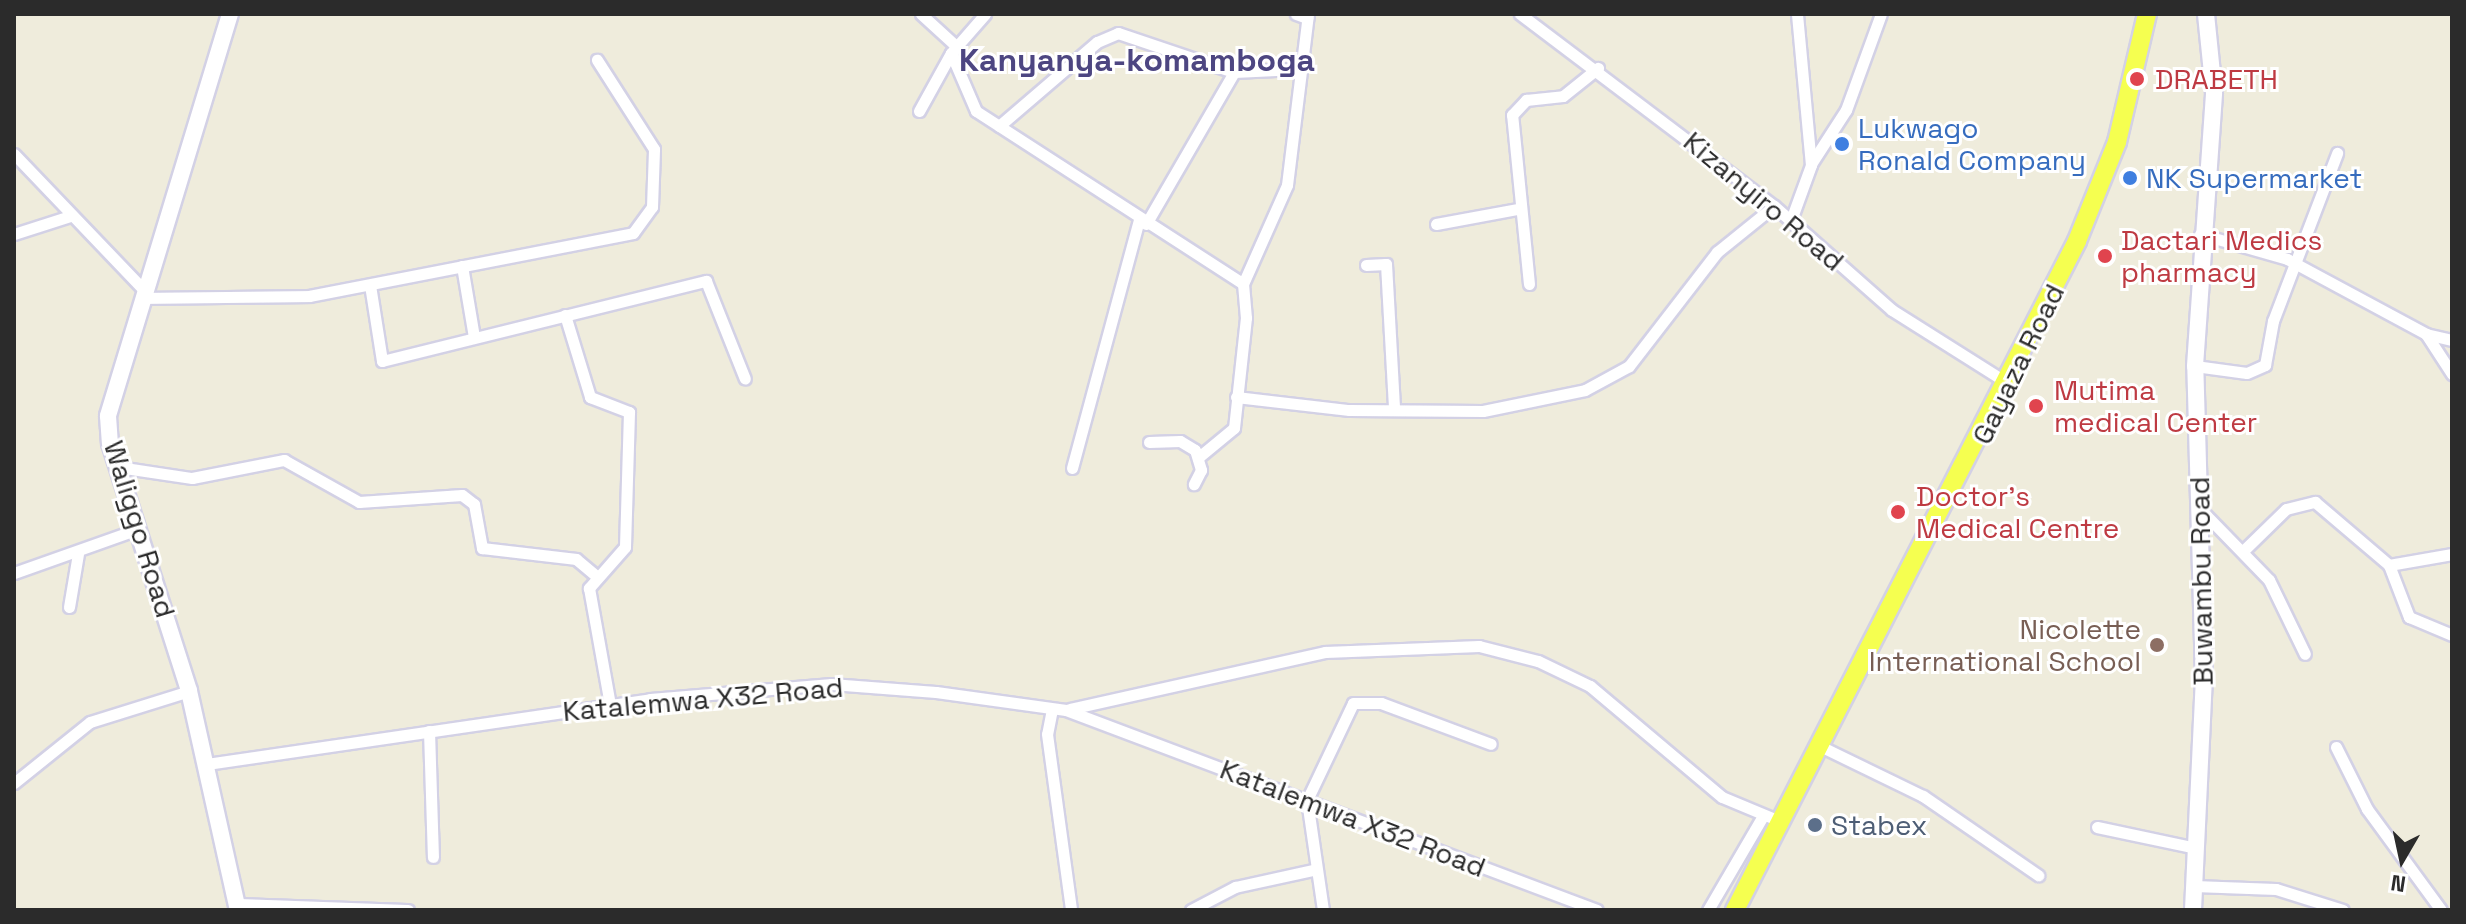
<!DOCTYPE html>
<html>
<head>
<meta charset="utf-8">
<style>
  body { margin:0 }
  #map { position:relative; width:2466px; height:924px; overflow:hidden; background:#efecdc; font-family:"Space Grotesk",sans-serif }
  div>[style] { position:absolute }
  .stream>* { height:3px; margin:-1.5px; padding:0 1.5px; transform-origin:1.5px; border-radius:1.5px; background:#64a7fc }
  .roads { filter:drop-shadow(2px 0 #d3d1e5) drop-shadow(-2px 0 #d3d1e5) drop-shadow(0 2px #d3d1e5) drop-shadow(0 -2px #d3d1e5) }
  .street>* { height:11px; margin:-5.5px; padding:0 5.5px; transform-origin:5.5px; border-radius:5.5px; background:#fff }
  .secondary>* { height:16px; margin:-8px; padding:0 8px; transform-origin:8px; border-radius:8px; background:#fff }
  .primary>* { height:18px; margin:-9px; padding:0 9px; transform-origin:9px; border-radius:9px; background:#f5ff50 }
  .dots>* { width:22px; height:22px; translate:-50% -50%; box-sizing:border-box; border:4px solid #fff; border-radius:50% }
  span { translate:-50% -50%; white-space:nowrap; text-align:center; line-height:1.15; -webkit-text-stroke:6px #fff; paint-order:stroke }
  .health-label { font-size:28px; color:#be3a42 }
  .left { translate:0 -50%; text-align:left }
  .shop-label { font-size:28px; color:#366cbe }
  .street-label { font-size:28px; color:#2b2b2b }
  .education-label { font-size:28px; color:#785e54 }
  .right { translate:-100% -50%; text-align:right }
  .service-label { font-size:28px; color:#4e5e75 }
  .quarter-label { font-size:32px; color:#4d4681; font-weight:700 }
  .frame { position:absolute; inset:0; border:16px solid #2b2b2b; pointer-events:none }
  .north { position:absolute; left:2362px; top:820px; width:80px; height:80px; -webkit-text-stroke:6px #fff; paint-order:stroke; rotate:189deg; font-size:22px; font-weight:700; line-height:32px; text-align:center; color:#2b2b2b }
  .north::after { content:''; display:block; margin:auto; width:28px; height:36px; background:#2b2b2b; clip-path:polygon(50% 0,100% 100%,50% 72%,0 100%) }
</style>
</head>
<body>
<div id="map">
  <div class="stream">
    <div style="left:2376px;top:301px;width:36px;rotate:28deg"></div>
  </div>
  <div class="roads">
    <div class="street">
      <div style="left:921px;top:14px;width:47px;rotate:42.4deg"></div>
      <div style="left:1296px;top:14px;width:12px;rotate:20deg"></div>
      <div style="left:1520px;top:14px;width:318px;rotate:37.1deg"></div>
      <div style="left:1774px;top:206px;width:157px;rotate:41.4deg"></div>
      <div style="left:1892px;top:310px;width:138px;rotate:32.3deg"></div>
      <div style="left:951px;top:53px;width:63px;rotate:66.7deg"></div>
      <div style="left:976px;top:111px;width:318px;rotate:32.9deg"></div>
      <div style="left:919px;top:111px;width:66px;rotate:-61.1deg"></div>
      <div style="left:951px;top:53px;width:52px;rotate:-48.9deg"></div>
      <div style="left:999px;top:126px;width:129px;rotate:-40.6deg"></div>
      <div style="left:1097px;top:42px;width:23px;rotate:-23deg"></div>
      <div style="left:1118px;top:33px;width:122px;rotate:18.6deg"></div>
      <div style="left:1234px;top:72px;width:63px;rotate:-2.7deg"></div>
      <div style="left:14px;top:154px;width:190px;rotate:46.3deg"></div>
      <div style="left:1811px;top:164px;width:64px;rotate:-57.1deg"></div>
      <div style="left:1846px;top:110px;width:102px;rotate:-70deg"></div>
      <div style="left:1791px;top:220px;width:59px;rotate:-70deg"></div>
      <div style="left:1811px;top:165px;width:152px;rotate:-95.3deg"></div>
      <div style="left:1146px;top:224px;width:176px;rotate:-59.9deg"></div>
      <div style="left:1436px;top:224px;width:82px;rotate:-10.5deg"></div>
      <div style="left:14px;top:234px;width:59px;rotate:-17.8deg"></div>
      <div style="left:2200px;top:234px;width:91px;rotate:16deg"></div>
      <div style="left:2287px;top:259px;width:158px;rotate:28.3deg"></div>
      <div style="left:2426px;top:334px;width:27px;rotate:13deg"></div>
      <div style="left:1366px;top:265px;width:20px;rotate:-3deg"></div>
      <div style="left:1386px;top:264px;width:145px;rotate:86.8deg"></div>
      <div style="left:462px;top:266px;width:72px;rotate:80.4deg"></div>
      <div style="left:1243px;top:284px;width:108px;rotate:-66deg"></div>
      <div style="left:1287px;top:185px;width:172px;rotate:-83deg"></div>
      <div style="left:1529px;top:284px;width:170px;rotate:-95.7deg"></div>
      <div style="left:1512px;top:115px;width:21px;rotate:-47deg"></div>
      <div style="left:1526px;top:100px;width:37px;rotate:-6deg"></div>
      <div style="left:1563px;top:96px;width:45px;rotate:-38.7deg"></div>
      <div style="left:370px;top:285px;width:77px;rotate:81deg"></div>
      <div style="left:382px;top:361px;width:334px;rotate:-13.9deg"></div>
      <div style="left:706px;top:281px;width:105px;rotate:68.3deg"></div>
      <div style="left:143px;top:298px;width:166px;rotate:-0.7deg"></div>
      <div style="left:309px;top:296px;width:330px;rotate:-11deg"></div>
      <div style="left:633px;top:233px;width:32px;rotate:-54deg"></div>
      <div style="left:652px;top:207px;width:58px;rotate:-88deg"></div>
      <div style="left:654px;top:149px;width:106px;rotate:-122.6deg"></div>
      <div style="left:565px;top:315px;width:86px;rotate:73deg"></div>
      <div style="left:590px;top:397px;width:42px;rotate:21deg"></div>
      <div style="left:629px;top:412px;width:135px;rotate:91.7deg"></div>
      <div style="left:625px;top:547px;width:55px;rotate:131.3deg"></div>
      <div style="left:589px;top:588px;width:119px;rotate:79.8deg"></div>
      <div style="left:2426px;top:334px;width:48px;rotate:57deg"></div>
      <div style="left:2195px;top:366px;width:52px;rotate:7.7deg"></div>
      <div style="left:2247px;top:373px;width:20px;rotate:-24deg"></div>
      <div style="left:2265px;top:365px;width:45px;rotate:-79.7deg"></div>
      <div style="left:2273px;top:321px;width:180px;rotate:-69.1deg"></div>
      <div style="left:1236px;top:397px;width:114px;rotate:6.6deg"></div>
      <div style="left:1349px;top:410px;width:134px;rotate:0.4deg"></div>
      <div style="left:1483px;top:411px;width:104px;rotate:-11.6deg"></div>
      <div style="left:1585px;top:390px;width:50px;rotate:-28.6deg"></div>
      <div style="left:1629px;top:366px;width:144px;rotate:-52.3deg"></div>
      <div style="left:1717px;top:252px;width:73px;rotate:-38.9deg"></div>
      <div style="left:1149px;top:442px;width:31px;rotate:-2deg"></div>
      <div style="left:1180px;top:441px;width:17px;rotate:31deg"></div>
      <div style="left:1195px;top:450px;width:21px;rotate:73deg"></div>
      <div style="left:1201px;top:470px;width:16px;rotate:117deg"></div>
      <div style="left:1200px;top:456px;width:44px;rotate:-39.5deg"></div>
      <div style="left:1234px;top:428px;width:111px;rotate:-83.8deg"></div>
      <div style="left:1246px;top:318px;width:34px;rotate:-95deg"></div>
      <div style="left:118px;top:467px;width:75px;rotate:8.5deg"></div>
      <div style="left:192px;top:478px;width:94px;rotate:-11.1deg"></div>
      <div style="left:284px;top:460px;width:86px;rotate:29.2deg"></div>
      <div style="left:359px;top:502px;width:103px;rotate:-3.9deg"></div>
      <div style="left:462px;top:495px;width:15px;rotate:37deg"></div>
      <div style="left:474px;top:504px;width:45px;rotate:79.7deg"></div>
      <div style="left:482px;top:548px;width:95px;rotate:6.7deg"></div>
      <div style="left:576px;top:559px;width:23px;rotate:40deg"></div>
      <div style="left:1072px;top:468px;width:257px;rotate:-74.9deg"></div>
      <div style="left:2202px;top:511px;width:96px;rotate:45.8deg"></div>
      <div style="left:2269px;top:580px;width:82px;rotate:64.1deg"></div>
      <div style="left:2243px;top:551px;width:60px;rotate:-44.3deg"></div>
      <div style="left:2286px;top:509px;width:30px;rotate:-14deg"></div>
      <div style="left:2315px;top:502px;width:97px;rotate:40.4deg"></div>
      <div style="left:2389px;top:565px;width:56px;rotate:69deg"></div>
      <div style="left:2409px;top:617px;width:47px;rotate:22.7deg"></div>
      <div style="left:2389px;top:565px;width:64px;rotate:-9.9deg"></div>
      <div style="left:14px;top:573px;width:132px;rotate:-19.5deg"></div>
      <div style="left:69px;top:607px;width:54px;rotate:-80.4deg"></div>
      <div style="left:1052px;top:709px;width:25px;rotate:101deg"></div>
      <div style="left:1047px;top:734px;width:178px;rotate:82.2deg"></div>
      <div style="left:1070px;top:709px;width:261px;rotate:-12.6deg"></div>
      <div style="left:1325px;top:652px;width:154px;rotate:-2.2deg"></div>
      <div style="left:1479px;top:646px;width:61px;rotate:14.3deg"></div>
      <div style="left:1538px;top:661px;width:58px;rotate:25.7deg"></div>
      <div style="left:1590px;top:686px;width:172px;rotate:40.1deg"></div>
      <div style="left:1722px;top:797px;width:65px;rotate:22.6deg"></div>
      <div style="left:429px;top:731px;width:126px;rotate:88.2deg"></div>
      <div style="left:1822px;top:747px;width:112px;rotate:25.9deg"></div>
      <div style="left:1923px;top:796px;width:140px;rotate:34.5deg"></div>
      <div style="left:2336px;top:747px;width:69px;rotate:63.4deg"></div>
      <div style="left:2367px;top:809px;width:125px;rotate:53.8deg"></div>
      <div style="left:207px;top:764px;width:448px;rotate:-8.3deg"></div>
      <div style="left:650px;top:699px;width:182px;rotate:-4.7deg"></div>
      <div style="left:831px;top:684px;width:105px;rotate:4.4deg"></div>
      <div style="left:936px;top:692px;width:131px;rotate:7.9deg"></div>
      <div style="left:1066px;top:710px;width:567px;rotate:20.64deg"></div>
      <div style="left:14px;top:783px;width:97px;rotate:-38.8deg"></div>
      <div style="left:90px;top:722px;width:104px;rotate:-17.4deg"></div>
      <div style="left:2097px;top:827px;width:102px;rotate:11.9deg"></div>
      <div style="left:2194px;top:886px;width:82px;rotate:2.1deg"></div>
      <div style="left:2276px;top:889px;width:70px;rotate:17.4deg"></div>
      <div style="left:237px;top:904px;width:171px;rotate:2deg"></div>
      <div style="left:1191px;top:910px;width:50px;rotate:-27.6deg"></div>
      <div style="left:1235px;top:887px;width:79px;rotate:-12.4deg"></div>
      <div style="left:1323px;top:910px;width:111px;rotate:-98.3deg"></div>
      <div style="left:1307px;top:800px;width:107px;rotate:-64.6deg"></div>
      <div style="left:1353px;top:703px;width:28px"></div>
      <div style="left:1381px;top:703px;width:117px;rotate:20.4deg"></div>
      <div style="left:1708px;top:910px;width:109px;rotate:-59.7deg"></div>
    </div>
    <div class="secondary">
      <div style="left:230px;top:14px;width:420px;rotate:106.9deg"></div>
      <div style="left:108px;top:416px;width:27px;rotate:86deg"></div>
      <div style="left:110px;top:443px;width:260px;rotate:72.3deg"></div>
      <div style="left:189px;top:691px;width:224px;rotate:77.4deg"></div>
      <div style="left:2193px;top:910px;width:231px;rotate:-87.3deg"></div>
      <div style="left:2204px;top:679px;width:313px;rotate:-91.6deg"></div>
      <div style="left:2195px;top:366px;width:274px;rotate:-86deg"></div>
      <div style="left:2214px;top:93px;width:79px;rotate:-95.8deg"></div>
    </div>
    <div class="primary">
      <div style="left:1735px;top:910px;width:751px;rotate:-62.92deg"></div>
      <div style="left:2077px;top:241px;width:107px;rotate:-68deg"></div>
      <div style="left:2117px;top:142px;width:131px;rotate:-76.8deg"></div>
    </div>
  </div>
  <div class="dots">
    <div style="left:2137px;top:79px;background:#e0444e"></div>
    <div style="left:1842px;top:144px;background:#3f7fe0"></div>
    <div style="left:2130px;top:178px;background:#3f7fe0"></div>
    <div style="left:2105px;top:256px;background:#e0444e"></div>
    <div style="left:2036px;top:406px;background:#e0444e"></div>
    <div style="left:1898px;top:512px;background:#e0444e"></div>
    <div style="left:2157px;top:645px;background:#8d6e63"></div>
    <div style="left:1815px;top:825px;background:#5c6f8a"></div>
  </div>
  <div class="health-label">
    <span class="left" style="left:2155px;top:79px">DRABETH</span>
    <span class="left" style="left:2121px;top:256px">Dactari Medics<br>pharmacy</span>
    <span class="left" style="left:2054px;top:406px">Mutima<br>medical Center</span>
    <span class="left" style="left:1916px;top:512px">Doctor's<br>Medical Centre</span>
  </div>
  <div class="shop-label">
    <span class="left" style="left:1858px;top:144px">Lukwago<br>Ronald Company</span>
    <span class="left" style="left:2146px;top:178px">NK Supermarket</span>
  </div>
  <div class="street-label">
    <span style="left:1764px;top:201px;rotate:40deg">Kizanyiro Road</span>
    <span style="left:2018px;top:364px;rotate:-64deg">Gayaza Road</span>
    <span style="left:140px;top:529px;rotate:73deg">Waliggo Road</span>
    <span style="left:2201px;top:581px;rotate:-91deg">Buwambu Road</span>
    <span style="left:703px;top:699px;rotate:-5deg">Katalemwa X32 Road</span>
    <span style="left:1353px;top:818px;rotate:21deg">Katalemwa X32 Road</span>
  </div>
  <div class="education-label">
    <span class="right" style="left:2141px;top:645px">Nicolette<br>International School</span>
  </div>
  <div class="service-label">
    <span class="left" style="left:1831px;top:825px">Stabex</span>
  </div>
  <div class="quarter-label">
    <span style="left:1137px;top:60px">Kanyanya-komamboga</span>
  </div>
  <div class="frame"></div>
  <div class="north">N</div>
</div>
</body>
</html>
